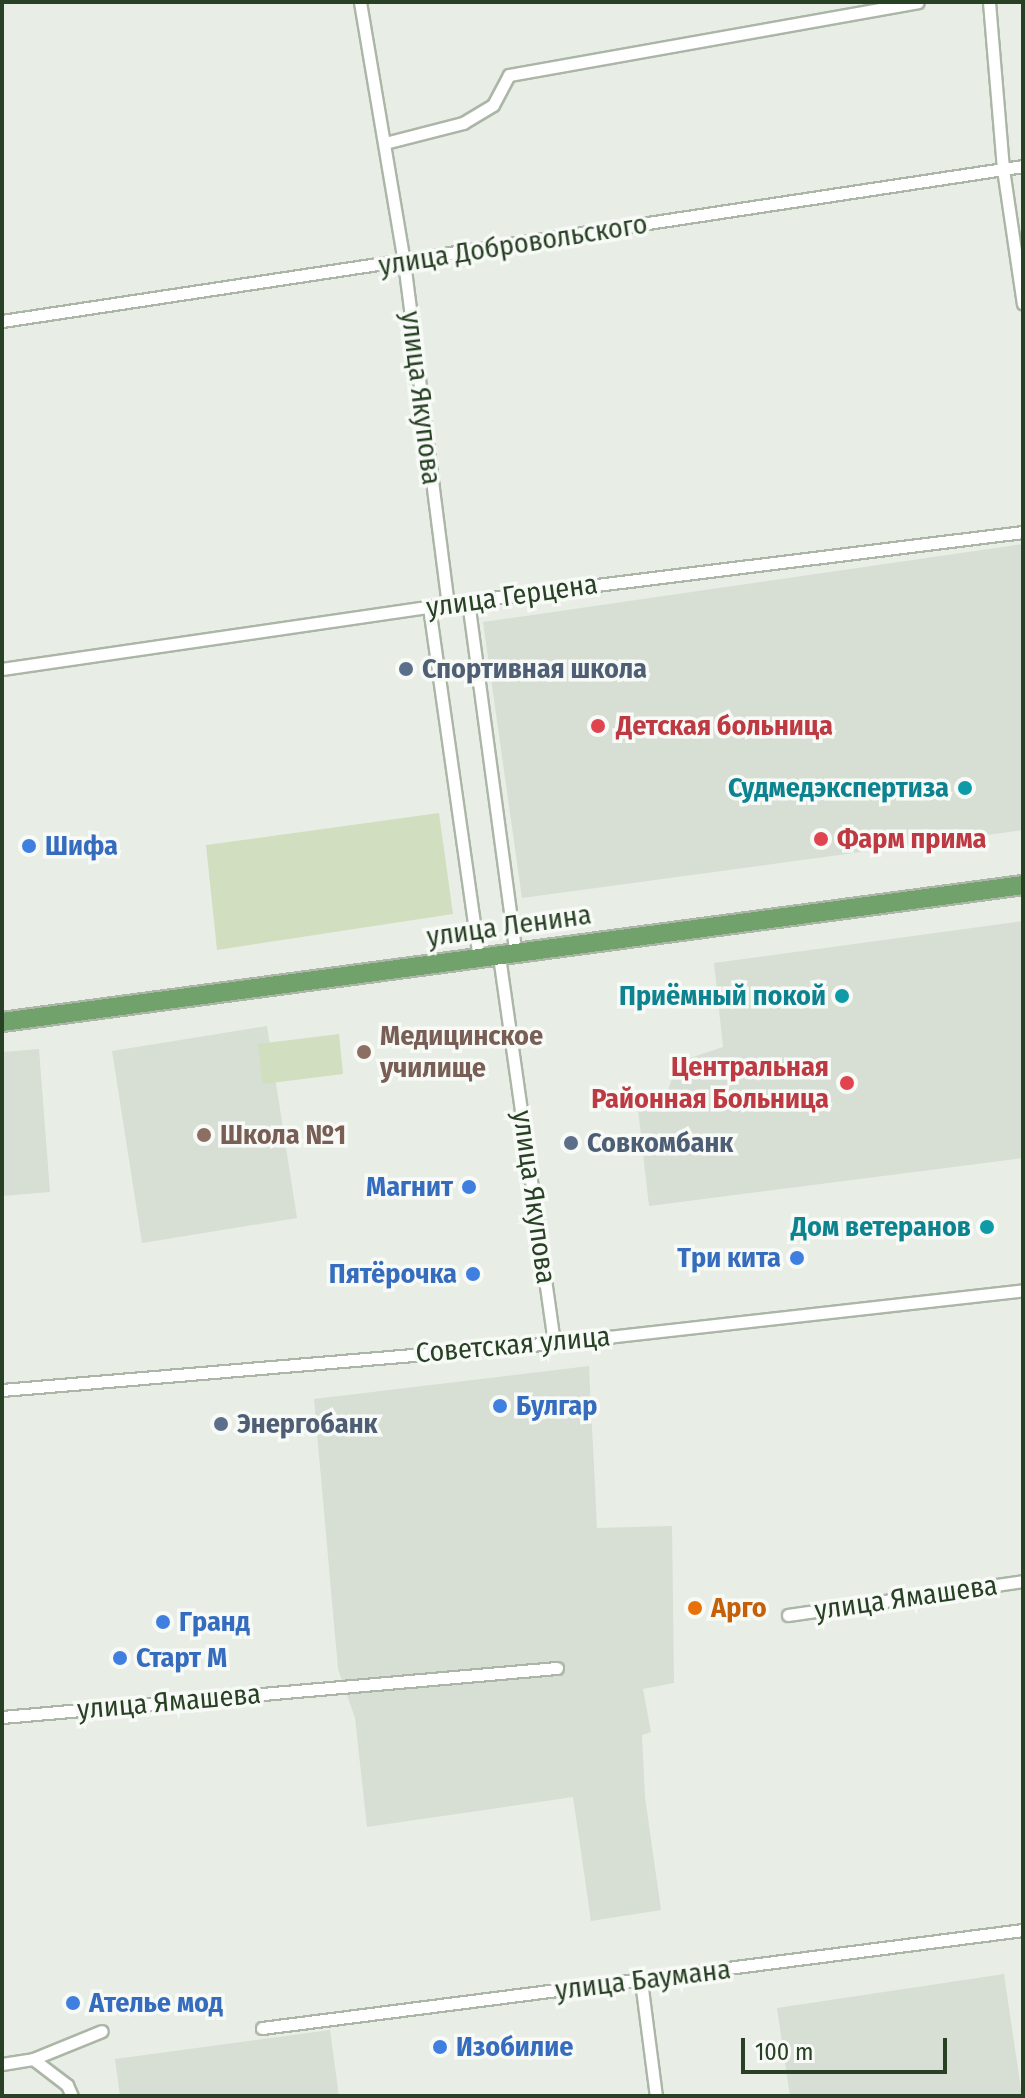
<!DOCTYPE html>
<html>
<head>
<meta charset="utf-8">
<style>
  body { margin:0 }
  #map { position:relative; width:1025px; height:2098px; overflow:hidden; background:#e8eee5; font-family:"Fira Sans Condensed",sans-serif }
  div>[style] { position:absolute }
  .built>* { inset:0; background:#d7ded3 }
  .green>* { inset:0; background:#d1debf }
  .roads { filter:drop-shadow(2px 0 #abb6a7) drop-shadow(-2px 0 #abb6a7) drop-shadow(0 2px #abb6a7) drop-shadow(0 -2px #abb6a7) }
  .minor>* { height:11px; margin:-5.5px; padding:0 5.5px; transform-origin:5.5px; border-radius:5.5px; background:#fff }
  .primary>* { height:18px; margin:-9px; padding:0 9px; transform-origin:9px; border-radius:9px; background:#71a26b }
  .dots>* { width:22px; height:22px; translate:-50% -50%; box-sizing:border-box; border:4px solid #f7faf6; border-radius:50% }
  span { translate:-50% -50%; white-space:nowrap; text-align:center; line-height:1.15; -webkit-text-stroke:7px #f7faf6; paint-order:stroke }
  .street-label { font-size:28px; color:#284024 }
  .service-label { font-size:28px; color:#4e5e75; font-weight:700 }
  .left { translate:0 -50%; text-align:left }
  .health-label { font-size:28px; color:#be3a42; font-weight:700 }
  .right { translate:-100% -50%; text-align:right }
  .culture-label { font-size:28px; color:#0d838f; font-weight:700 }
  .shop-label { font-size:28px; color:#366cbe; font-weight:700 }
  .education-label { font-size:28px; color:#785e54; font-weight:700 }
  .food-label { font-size:28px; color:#c56008; font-weight:700 }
  .frame { position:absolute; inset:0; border:4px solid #284024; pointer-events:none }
  .scale { position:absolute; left:741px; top:2038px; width:206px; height:36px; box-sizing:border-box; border:4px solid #284024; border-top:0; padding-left:10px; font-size:24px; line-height:28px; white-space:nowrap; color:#284024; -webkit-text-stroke:6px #f7faf6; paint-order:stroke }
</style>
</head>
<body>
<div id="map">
  <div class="built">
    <div style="clip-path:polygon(1023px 544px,1023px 830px,522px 898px,483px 622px)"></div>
    <div style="clip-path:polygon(1023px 921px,1023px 1158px,649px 1206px,638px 1109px,663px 1104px,678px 1062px,723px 1047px,714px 963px)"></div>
    <div style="clip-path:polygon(267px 1026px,297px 1218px,142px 1243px,112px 1051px)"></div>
    <div style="clip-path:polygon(39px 1049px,50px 1192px,2px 1196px,2px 1052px)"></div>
    <div style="clip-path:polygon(589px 1366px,597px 1528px,672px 1526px,674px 1683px,643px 1689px,651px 1732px,642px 1735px,645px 1797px,661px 1910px,591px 1921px,573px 1797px,367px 1827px,355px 1718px,338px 1669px,314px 1399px)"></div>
    <div style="clip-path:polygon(1004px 1974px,1022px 2096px,790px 2096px,777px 2008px)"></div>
    <div style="clip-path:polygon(330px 2030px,339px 2096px,120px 2096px,115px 2059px)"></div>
  </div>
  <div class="green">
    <div style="clip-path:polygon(439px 813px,453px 914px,217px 950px,206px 845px)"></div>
    <div style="clip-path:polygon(339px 1034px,343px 1074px,263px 1084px,258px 1044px)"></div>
  </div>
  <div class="roads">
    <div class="minor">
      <div style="left:360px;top:2px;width:264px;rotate:80.4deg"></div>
      <div style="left:404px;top:262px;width:345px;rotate:82.7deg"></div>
      <div style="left:989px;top:2px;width:168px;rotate:85.2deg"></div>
      <div style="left:1003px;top:169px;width:136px;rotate:81.6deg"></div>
      <div style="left:385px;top:143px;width:81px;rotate:-14.4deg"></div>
      <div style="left:463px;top:123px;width:35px;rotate:-31deg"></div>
      <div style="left:493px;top:105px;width:34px;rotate:-62deg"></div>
      <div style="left:509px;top:75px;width:415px;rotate:-10.1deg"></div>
      <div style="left:2px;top:321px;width:1033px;rotate:-8.63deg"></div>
      <div style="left:468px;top:601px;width:356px;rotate:82.3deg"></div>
      <div style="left:429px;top:607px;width:356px;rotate:81.9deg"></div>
      <div style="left:2px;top:669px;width:471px;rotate:-8.3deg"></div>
      <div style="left:468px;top:601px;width:559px;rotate:-7.09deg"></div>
      <div style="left:499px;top:956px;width:391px;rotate:81.9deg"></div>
      <div style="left:2px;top:1390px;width:554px;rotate:-4.87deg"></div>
      <div style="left:554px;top:1343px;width:472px;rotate:-6.4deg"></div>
      <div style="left:788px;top:1615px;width:237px;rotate:-8.2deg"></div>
      <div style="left:2px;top:1717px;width:557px;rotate:-5.05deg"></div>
      <div style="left:641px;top:1981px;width:116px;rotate:82.6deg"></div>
      <div style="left:262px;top:2028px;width:767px;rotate:-7.34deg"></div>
      <div style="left:33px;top:2059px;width:43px;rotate:37.4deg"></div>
      <div style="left:67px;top:2085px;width:12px;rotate:66deg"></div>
      <div style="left:2px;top:2064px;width:31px;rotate:-9deg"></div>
      <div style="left:33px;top:2059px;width:74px;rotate:-22.1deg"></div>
    </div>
    <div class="primary">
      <div style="left:2px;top:1022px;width:1030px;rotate:-7.64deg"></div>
    </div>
  </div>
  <div class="dots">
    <div style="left:406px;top:669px;background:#5c6f8a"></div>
    <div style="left:598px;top:726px;background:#e0444e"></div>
    <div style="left:965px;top:788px;background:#0f9aa8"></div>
    <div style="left:821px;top:839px;background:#e0444e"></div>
    <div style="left:29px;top:846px;background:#3f7fe0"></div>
    <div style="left:842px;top:996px;background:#0f9aa8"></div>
    <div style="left:364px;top:1052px;background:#8d6e63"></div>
    <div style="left:847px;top:1083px;background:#e0444e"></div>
    <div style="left:204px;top:1135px;background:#8d6e63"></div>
    <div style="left:571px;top:1143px;background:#5c6f8a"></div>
    <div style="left:469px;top:1187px;background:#3f7fe0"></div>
    <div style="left:987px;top:1227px;background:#0f9aa8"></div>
    <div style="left:797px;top:1258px;background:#3f7fe0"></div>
    <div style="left:473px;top:1274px;background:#3f7fe0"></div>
    <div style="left:500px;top:1406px;background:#3f7fe0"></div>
    <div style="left:221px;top:1424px;background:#5c6f8a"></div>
    <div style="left:695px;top:1608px;background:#e8710a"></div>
    <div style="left:163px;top:1622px;background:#3f7fe0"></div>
    <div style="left:120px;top:1658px;background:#3f7fe0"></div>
    <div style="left:73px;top:2003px;background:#3f7fe0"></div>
    <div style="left:440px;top:2047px;background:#3f7fe0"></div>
  </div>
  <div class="street-label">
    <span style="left:513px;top:245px;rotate:-9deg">улица Добровольского</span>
    <span style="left:421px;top:398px;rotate:83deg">улица Якупова</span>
    <span style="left:512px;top:596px;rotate:-8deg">улица Герцена</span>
    <span style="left:509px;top:926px;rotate:-8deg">улица Ленина</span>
    <span style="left:534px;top:1197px;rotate:82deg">улица Якупова</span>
    <span style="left:513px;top:1345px;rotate:-5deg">Советская улица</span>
    <span style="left:906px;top:1598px;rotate:-8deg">улица Ямашева</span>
    <span style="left:169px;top:1702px;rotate:-5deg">улица Ямашева</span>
    <span style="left:643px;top:1980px;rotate:-7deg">улица Баумана</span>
  </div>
  <div class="service-label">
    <span class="left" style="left:422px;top:669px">Спортивная школа</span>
    <span class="left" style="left:587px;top:1143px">Совкомбанк</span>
    <span class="left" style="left:237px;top:1424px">Энергобанк</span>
  </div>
  <div class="health-label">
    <span class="left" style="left:616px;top:726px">Детская больница</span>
    <span class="left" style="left:837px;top:839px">Фарм прима</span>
    <span class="right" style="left:829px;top:1083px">Центральная<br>Районная Больница</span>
  </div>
  <div class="culture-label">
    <span class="right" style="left:949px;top:788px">Судмедэкспертиза</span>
    <span class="right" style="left:826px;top:996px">Приёмный покой</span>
    <span class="right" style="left:971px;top:1227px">Дом ветеранов</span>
  </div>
  <div class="shop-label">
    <span class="left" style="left:45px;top:846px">Шифа</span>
    <span class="right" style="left:453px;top:1187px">Магнит</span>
    <span class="right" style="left:781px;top:1258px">Три кита</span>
    <span class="right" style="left:457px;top:1274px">Пятёрочка</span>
    <span class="left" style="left:516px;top:1406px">Булгар</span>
    <span class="left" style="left:179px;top:1622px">Гранд</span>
    <span class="left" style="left:136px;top:1658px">Старт М</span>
    <span class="left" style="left:89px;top:2003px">Ателье мод</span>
    <span class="left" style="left:456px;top:2047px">Изобилие</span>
  </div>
  <div class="education-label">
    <span class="left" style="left:380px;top:1052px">Медицинское<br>училище</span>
    <span class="left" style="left:220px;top:1135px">Школа №1</span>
  </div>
  <div class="food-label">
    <span class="left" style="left:711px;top:1608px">Арго</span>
  </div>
  <div class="frame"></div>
  <div class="scale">100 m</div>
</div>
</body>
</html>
